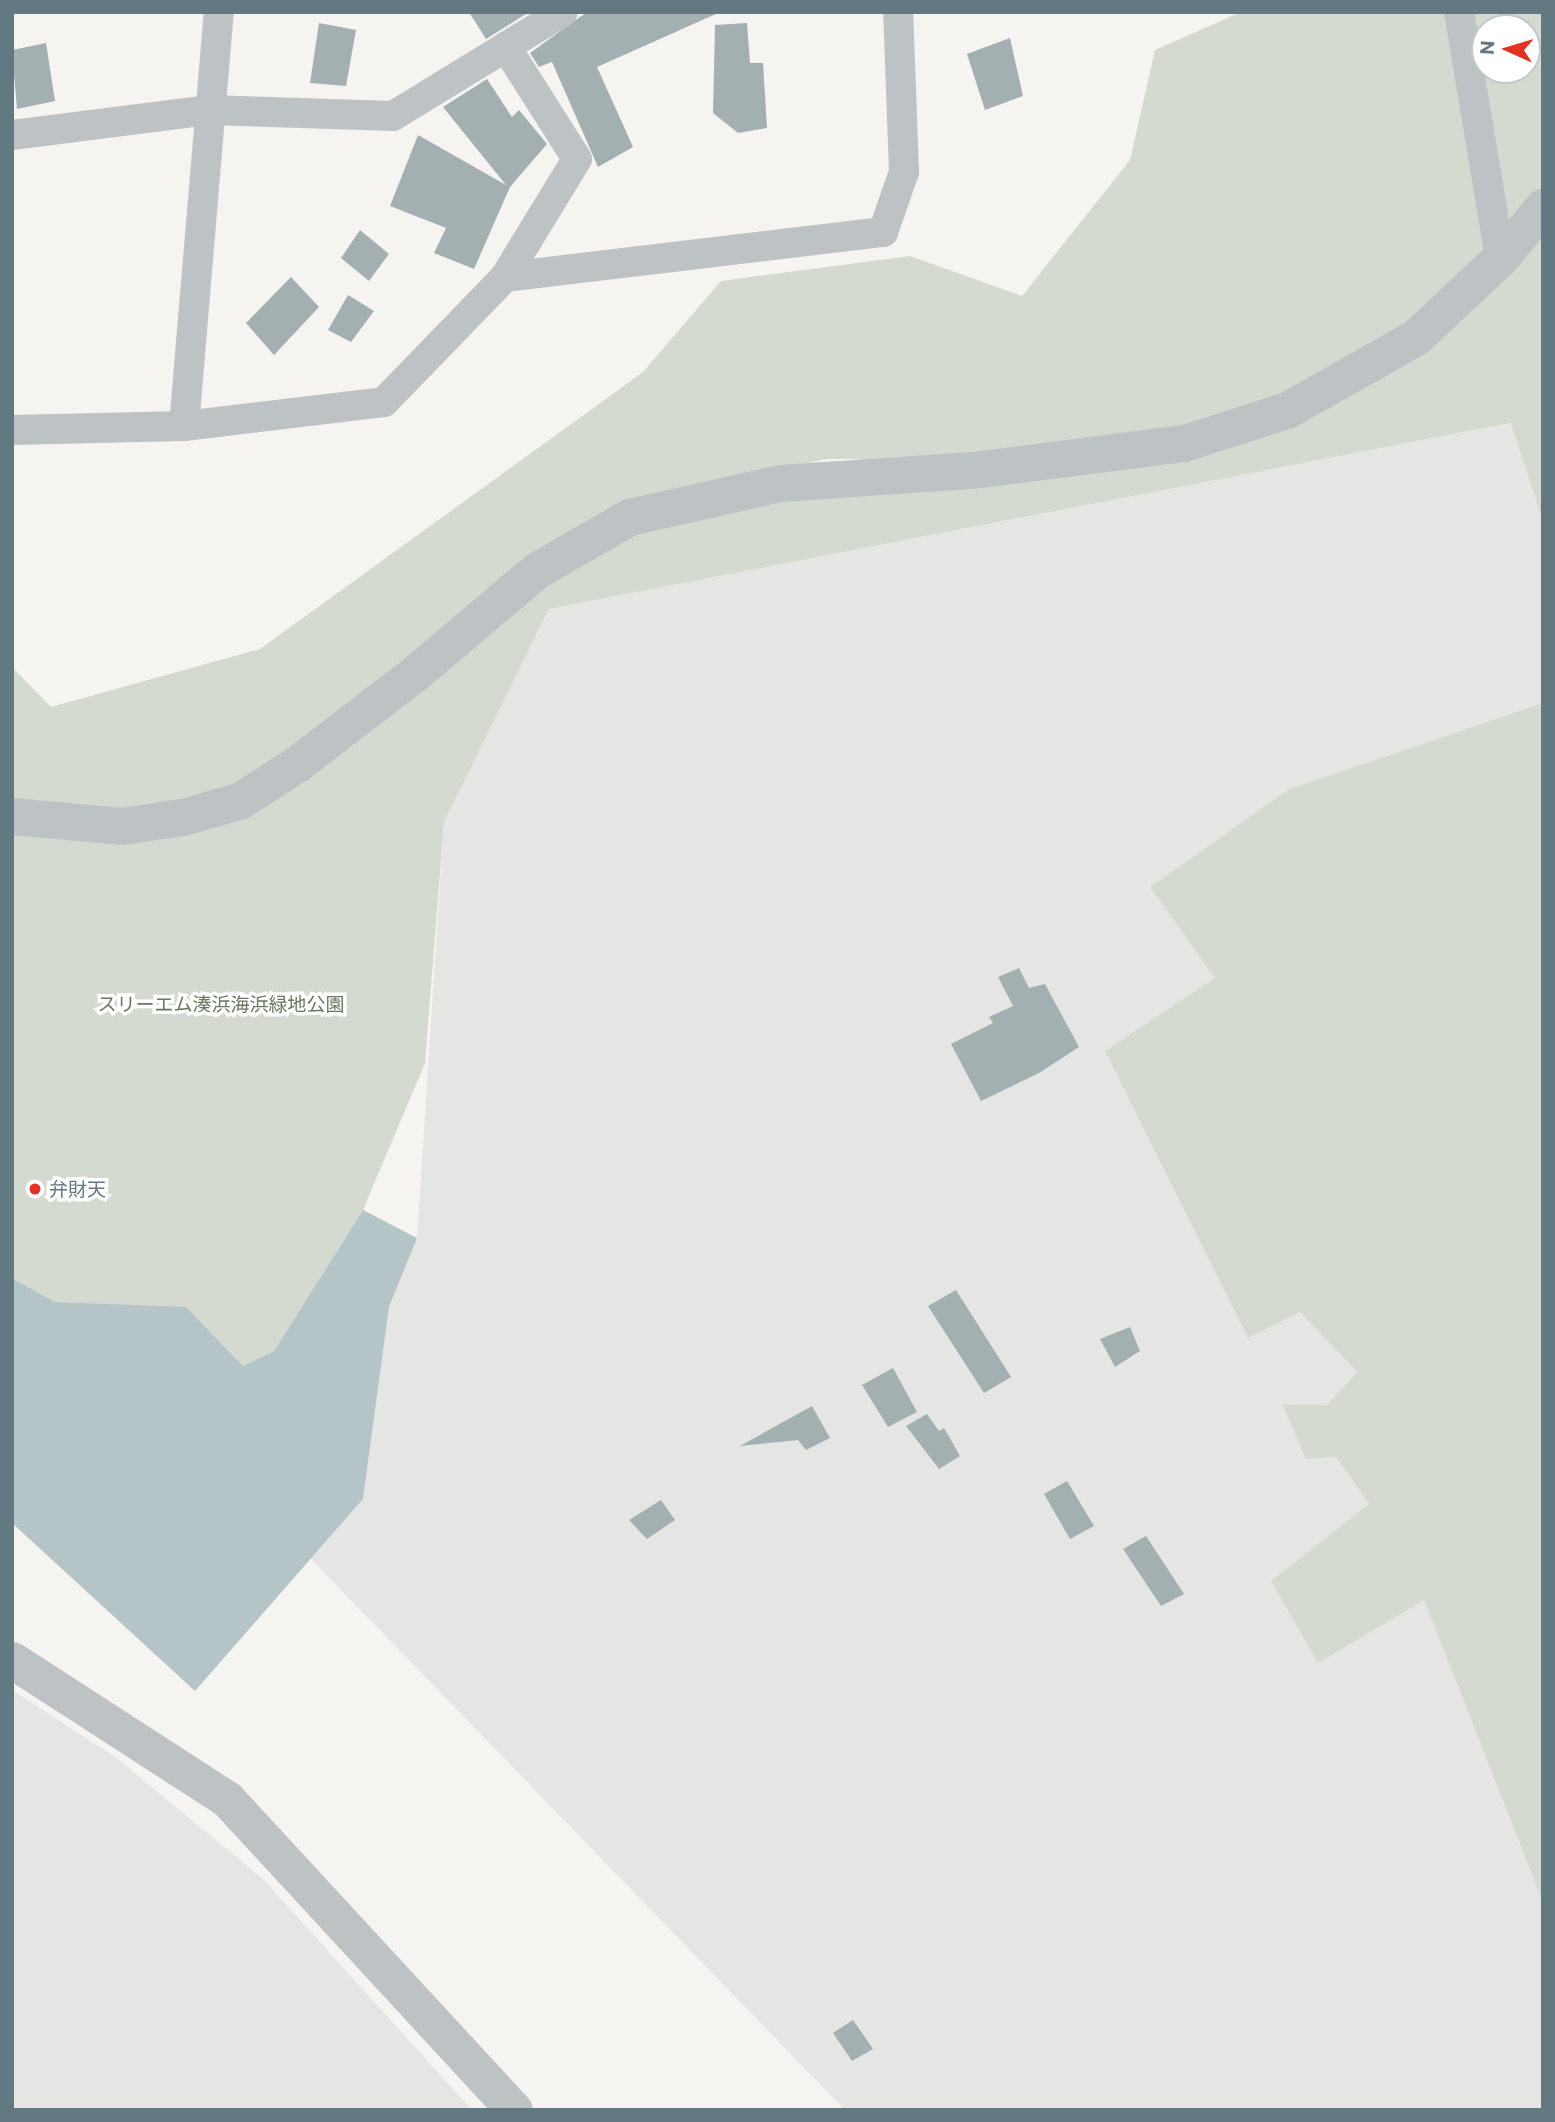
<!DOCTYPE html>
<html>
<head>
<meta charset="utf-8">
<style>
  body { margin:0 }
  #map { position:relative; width:1555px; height:2122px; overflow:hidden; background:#f5f4f0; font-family:Commissioner,"Noto Sans JP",sans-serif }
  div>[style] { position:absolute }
  .built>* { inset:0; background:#e5e6e4 }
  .green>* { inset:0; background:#d5dad0 }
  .water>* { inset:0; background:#b5c4c6 }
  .building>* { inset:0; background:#a4afb2 }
  .minor>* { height:30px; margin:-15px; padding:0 15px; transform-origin:15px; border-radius:15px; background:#bdc3c5 }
  .tertiary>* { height:37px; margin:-18.5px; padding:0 18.5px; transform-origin:18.5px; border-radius:18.5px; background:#bdc3c5 }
  .dots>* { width:19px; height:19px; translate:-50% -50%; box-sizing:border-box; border:4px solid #fff; border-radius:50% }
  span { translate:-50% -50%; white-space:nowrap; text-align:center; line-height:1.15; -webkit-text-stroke:7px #fff; paint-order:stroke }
  .park-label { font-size:19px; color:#6a7962 }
  .poi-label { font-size:19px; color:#637982 }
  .left { translate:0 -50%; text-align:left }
  .frame { position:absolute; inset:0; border:14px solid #637982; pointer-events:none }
  .north { position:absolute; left:1471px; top:14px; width:70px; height:70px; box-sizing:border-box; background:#fff; border:2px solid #c1c9cd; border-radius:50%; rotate:274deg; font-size:19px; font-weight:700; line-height:28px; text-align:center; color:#637982 }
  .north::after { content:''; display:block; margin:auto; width:24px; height:32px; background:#e53120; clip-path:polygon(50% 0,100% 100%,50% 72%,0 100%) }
</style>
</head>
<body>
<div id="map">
  <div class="built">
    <div style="clip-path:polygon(1512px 423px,1543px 521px,1543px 703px,1289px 789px,1150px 887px,1216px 978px,1248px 1338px,1300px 1312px,1358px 1372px,1327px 1405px,1283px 1404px,1336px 1457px,1369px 1504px,1424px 1600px,1530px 1859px,1543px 1902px,1543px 2110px,845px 2110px,311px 1559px,363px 1499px,389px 1307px,417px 1238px,444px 822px,549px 609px)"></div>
    <div style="clip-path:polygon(12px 1690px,114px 1756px,262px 1878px,472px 2110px,12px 2110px)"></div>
  </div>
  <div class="green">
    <div style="clip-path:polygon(evenodd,1241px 12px,1543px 12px,1543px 521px,1511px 423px,549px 609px,444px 822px,425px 1063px,363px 1210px,274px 1351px,243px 1366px,186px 1308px,55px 1302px,12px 1278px,12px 667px,51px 707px,260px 649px,643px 372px,721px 281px,910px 256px,1022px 296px,1130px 160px,1155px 50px,1241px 12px,1485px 28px,1527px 28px,1527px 70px,1485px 70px,1485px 28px,1241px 12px,826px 459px,1000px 459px,655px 496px,826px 459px)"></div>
    <div style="clip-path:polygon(1543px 703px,1543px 1902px,1424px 1600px,1318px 1663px,1271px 1581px,1369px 1504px,1336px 1457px,1306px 1459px,1282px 1404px,1327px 1405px,1357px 1372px,1300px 1312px,1248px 1338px,1105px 1051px,1215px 978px,1150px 887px,1289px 789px)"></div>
  </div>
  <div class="water">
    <div style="clip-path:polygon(363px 1210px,417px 1238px,389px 1307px,363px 1499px,195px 1691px,12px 1523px,12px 1278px,55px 1302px,186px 1307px,243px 1366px,274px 1351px)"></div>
  </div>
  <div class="building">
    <div style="clip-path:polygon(469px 12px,529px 12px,486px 39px)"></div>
    <div style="clip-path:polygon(587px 12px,718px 13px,597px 67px,633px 147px,598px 167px,552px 62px,539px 67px,530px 53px)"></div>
    <div style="clip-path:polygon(319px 23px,356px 30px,346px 86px,310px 83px)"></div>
    <div style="clip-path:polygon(747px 23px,750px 63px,763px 63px,767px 128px,738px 133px,713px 113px,715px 25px)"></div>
    <div style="clip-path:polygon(1010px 38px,1023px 96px,985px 110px,967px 54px)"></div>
    <div style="clip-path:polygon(46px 43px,55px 101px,17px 109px,12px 50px)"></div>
    <div style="clip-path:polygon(487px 79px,512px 117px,519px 110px,547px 144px,510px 187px,474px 269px,434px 253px,446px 228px,390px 206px,418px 135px,506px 185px,443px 107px)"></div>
    <div style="clip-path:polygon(360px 230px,389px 254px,369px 281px,341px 258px)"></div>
    <div style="clip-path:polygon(291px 277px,319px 307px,274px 355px,246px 323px)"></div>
    <div style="clip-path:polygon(348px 295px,374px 311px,351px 342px,328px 330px)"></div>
    <div style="clip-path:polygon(1019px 968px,1029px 988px,1045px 984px,1079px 1047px,1039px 1073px,981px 1101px,951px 1044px,993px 1023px,989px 1017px,1013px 1006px,998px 977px)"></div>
    <div style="clip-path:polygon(956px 1290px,1011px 1377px,984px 1393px,928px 1306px)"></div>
    <div style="clip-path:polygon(1130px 1327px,1140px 1351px,1115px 1367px,1100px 1339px)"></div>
    <div style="clip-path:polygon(893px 1368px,917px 1412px,888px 1427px,862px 1385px)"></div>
    <div style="clip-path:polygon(812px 1406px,830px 1438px,806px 1450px,798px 1440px,740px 1446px)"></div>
    <div style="clip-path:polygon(927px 1414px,939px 1431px,944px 1428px,960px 1456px,939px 1469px,906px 1426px)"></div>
    <div style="clip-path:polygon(1067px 1481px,1094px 1526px,1070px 1539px,1044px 1494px)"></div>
    <div style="clip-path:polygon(661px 1500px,675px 1520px,647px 1539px,629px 1520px)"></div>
    <div style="clip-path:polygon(1146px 1536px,1184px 1594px,1161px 1606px,1123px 1549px)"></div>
    <div style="clip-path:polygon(853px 2020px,873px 2049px,852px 2061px,833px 2033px)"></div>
  </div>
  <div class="minor">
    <div style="left:1459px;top:12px;width:249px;rotate:80.5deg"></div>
    <div style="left:12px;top:135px;width:200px;rotate:-7.2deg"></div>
    <div style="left:210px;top:110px;width:183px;rotate:1.9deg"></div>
    <div style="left:393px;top:116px;width:199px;rotate:-31.5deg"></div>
    <div style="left:505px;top:277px;width:138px;rotate:-58.6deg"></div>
    <div style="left:577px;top:159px;width:133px;rotate:-122.4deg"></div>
    <div style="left:184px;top:426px;width:415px;rotate:-85.2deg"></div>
    <div style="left:12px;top:430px;width:172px;rotate:-1.3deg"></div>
    <div style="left:184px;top:426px;width:201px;rotate:-6.8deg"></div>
    <div style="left:384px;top:402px;width:174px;rotate:-45.9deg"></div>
    <div style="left:505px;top:277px;width:381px;rotate:-6.8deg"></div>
    <div style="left:883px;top:232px;width:64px;rotate:-70.7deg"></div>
    <div style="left:904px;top:172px;width:160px;rotate:-92.1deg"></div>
  </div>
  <div class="tertiary">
    <div style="left:12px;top:816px;width:109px;rotate:5.2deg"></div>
    <div style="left:121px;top:826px;width:63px;rotate:-8.3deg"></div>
    <div style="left:183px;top:817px;width:60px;rotate:-16.3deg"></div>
    <div style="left:241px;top:800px;width:68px;rotate:-33deg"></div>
    <div style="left:298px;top:763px;width:146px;rotate:-37.5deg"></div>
    <div style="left:414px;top:674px;width:161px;rotate:-40.2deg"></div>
    <div style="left:537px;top:570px;width:106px;rotate:-29.9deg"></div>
    <div style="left:629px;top:517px;width:155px;rotate:-12.7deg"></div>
    <div style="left:780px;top:483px;width:193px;rotate:-3.9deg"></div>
    <div style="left:973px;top:470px;width:213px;rotate:-7.3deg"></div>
    <div style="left:1184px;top:443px;width:108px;rotate:-17.8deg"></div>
    <div style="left:1287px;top:410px;width:148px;rotate:-29.5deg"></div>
    <div style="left:1416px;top:337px;width:115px;rotate:-43.2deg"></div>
    <div style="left:1500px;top:258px;width:67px;rotate:-49.9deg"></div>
    <div style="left:12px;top:1660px;width:256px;rotate:32.9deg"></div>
    <div style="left:227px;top:1799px;width:423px;rotate:47.3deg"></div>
  </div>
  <div class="dots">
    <div style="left:35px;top:1189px;background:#e53120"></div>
  </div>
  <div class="park-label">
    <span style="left:221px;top:1004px">スリーエム湊浜海浜緑地公園</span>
  </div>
  <div class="poi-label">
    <span class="left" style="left:49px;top:1189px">弁財天</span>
  </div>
  <div class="frame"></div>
  <div class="north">N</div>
</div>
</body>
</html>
